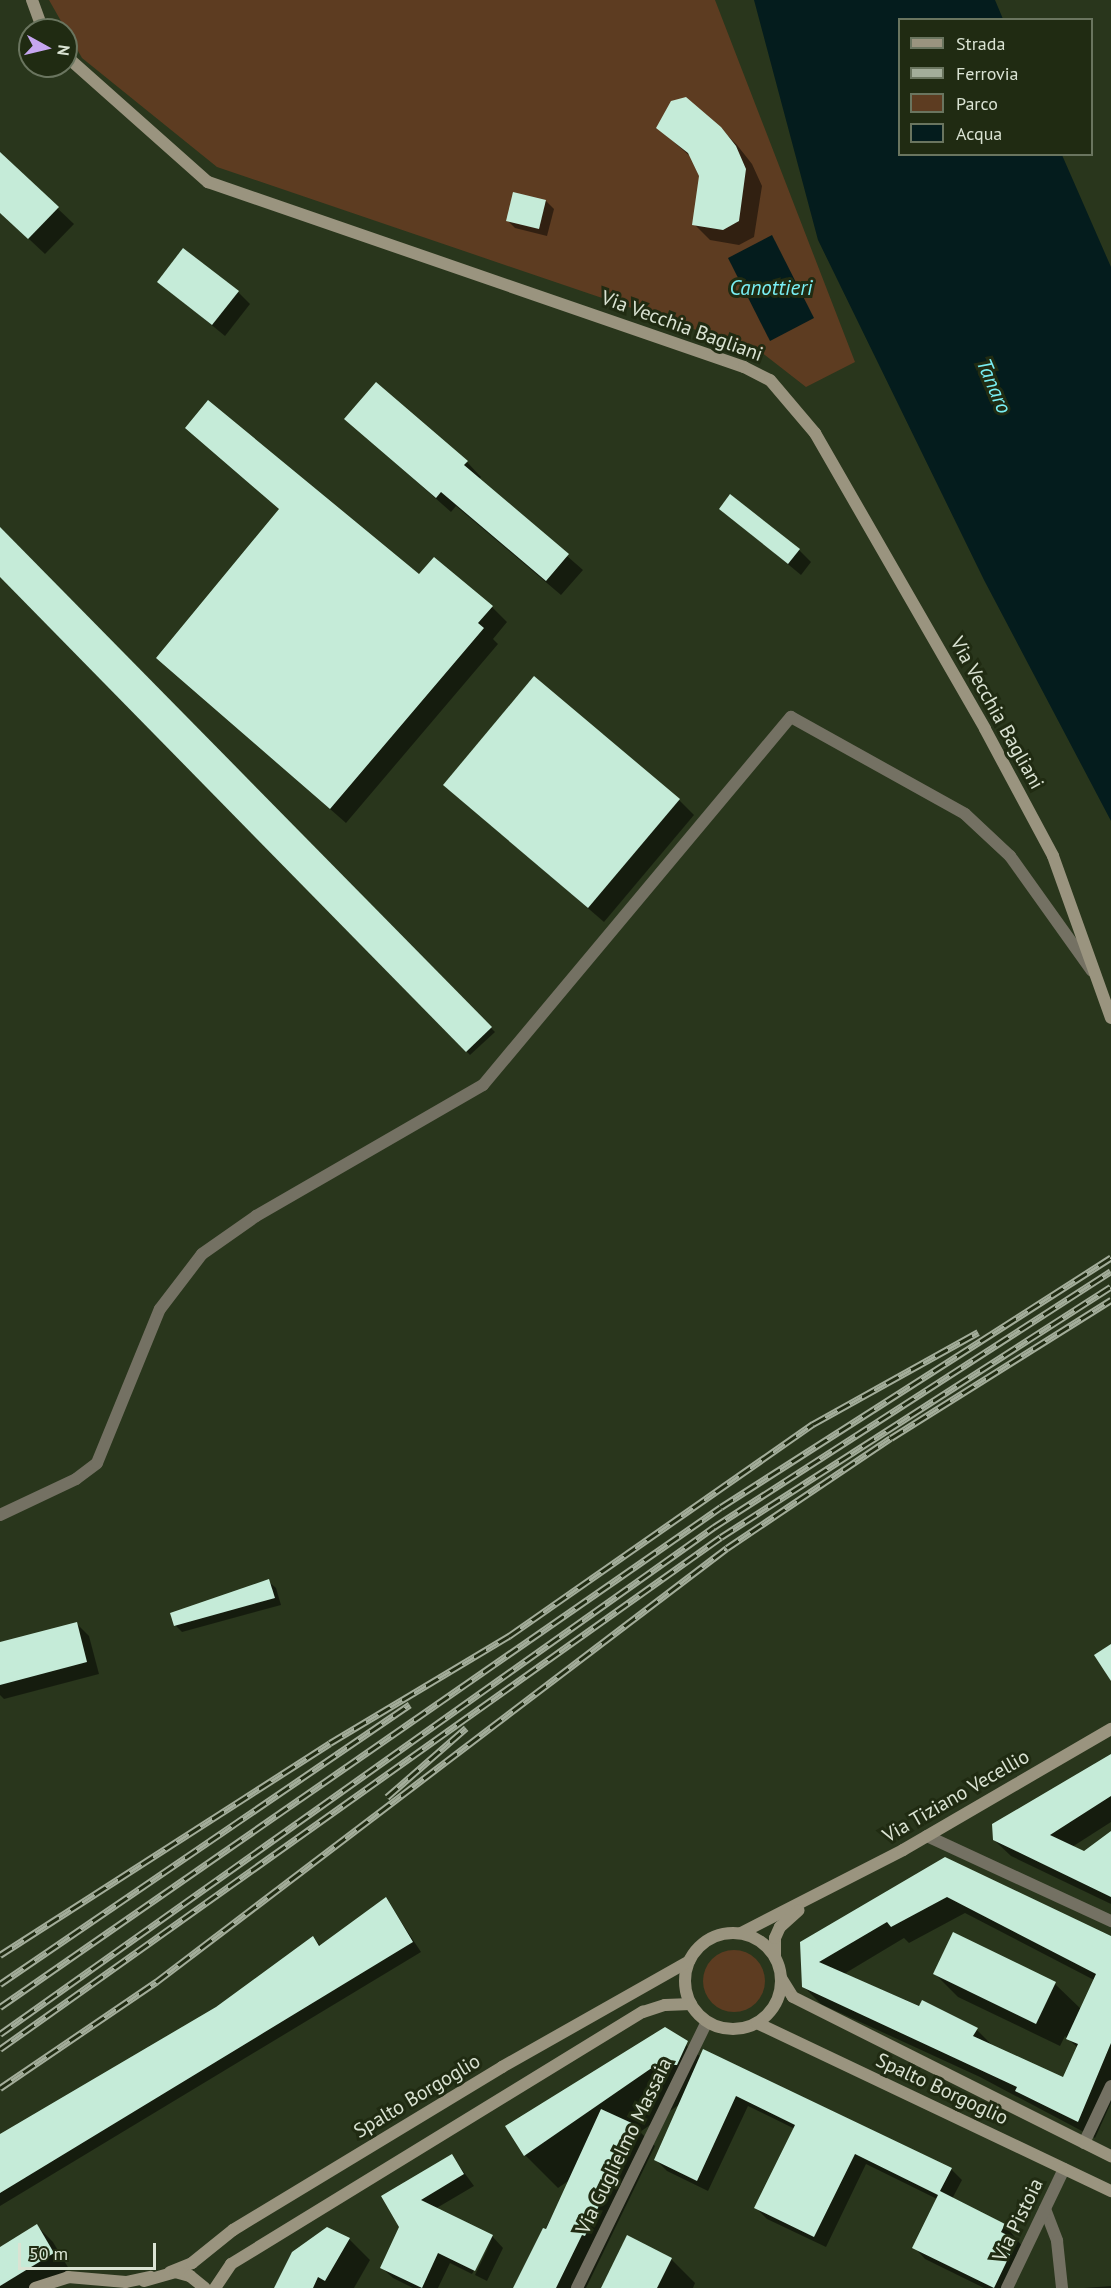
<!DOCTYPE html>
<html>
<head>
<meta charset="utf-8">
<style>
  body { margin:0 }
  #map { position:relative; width:1111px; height:2288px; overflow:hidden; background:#29361c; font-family:"PT Sans",sans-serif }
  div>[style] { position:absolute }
  .green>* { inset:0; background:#5d3c21 }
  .round { border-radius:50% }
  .water>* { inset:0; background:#041c1d }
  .shadow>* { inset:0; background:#0007 }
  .building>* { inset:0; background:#c5ebd8 }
  .street>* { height:12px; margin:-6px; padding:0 6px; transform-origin:6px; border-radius:6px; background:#747163 }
  .secondary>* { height:12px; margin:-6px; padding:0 6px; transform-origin:6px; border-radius:6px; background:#9a947f }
  .secondary>.ring { margin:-6px; padding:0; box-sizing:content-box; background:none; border:12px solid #9a947f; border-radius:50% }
  .rail>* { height:7px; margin-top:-3.5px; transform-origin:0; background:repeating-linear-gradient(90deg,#202b12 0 14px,#a3ad9a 0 28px); box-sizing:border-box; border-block:2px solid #a3ad9a }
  span { translate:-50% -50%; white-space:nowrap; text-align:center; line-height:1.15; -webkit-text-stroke:6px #202b12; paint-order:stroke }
  .street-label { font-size:20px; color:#dae3d3 }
  .water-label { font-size:21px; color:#79eff4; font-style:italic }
  .legend { position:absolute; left:898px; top:18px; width:195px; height:138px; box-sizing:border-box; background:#202b12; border:2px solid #6a755f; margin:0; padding:8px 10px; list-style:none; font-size:18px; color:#dae3d3 }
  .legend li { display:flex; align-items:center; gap:12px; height:30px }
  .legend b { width:30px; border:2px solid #6a755f }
  .north { position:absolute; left:18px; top:18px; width:60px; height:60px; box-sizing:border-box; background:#202b12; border:2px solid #6a755f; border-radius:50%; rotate:98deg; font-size:16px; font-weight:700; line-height:24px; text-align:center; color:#dae3d3 }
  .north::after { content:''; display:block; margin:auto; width:21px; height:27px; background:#c6a6f0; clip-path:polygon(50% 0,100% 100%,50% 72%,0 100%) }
  .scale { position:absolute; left:18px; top:2243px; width:138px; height:27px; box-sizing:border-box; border:3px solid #dae3d3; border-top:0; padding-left:8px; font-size:18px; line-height:21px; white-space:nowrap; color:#dae3d3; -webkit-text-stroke:4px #202b12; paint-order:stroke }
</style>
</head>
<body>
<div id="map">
  <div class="green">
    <div style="clip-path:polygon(49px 0,715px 0,855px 362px,806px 387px,761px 352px,217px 167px,82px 58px)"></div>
    <div class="round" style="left:703px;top:1950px;width:62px;height:62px"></div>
  </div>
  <div class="water">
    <div style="clip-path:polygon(754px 0,995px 0,1003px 19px,900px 20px,900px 154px,1062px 155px,1111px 267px,1111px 821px,984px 580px,818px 240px)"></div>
    <div style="clip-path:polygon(772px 235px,814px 318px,770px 341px,728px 258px)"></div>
  </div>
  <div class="shadow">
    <div style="clip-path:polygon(658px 128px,720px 128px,737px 145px,752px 164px,762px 186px,754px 237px,739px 245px,710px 240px,694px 224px,701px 175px,692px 158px)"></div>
    <div style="clip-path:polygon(0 154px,74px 224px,45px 254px,0 212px)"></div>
    <div style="clip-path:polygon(515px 194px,546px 201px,554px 209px,547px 236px,515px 228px,508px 221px)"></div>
    <div style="clip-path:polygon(159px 282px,238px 292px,250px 304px,225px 336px)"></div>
    <div style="clip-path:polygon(346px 419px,467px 462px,481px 477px,479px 479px,583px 570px,561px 595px,456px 506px,451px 512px)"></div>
    <div style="clip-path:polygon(187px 428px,420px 576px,492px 607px,507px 622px,493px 639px,498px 644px,346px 823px,158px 658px,280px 510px)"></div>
    <div style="clip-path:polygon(721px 509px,799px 550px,811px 562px,801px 575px)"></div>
    <div style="clip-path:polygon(0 528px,495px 1032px,470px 1055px,0 574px)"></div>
    <div style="clip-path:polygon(445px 785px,679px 800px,694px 815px,604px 922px)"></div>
    <div style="clip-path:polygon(268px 1581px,276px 1588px,281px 1605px,182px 1632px,175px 1625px)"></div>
    <div style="clip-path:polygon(77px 1624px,89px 1636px,99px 1674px,4px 1699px,0 1695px,0 1644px)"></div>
    <div style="clip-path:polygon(1111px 1755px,1111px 1822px,1072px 1847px,1084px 1852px,1111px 1832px,1111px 1904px,1011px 1856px,994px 1840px)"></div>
    <div style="clip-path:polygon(evenodd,945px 1859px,1111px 1937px,1111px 2103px,1095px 2138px,980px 2077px,821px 2004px,803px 1986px,802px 1943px,945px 1859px,965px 1913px,1094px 1980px,1081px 2009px,1055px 1984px,934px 1973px,958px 1997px,1060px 2046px,1065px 2036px,1078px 2048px,1063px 2079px,994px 2047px,977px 2030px,844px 1974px,904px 1938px,909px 1943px,965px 1913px)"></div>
    <div style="clip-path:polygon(386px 1899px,421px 1952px,0 2206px,0 2136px,217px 2009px,313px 1938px,321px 1946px)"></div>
    <div style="clip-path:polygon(665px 2029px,701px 2057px,951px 2169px,962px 2180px,952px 2199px,1005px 2225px,1027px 2252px,1010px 2288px,984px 2288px,925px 2259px,914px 2247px,937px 2199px,866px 2164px,826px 2247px,767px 2219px,756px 2208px,795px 2129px,748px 2106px,708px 2191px,667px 2171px,656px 2160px,680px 2104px,640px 2132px,655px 2146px,586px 2288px,515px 2288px,571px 2179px,558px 2188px,525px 2155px)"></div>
    <div style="clip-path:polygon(452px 2156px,474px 2186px,435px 2209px,492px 2236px,503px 2248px,487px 2281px,475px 2275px,492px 2239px,472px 2274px,450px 2263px,438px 2288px,413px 2288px,393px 2278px,381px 2267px,401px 2227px)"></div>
    <div style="clip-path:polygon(37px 2226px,53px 2242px,69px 2269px,39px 2288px,0 2288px,0 2249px)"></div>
    <div style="clip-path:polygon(349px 2239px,370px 2260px,354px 2288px,276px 2288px)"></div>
    <div style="clip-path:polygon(671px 2259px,695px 2283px,693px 2288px,603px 2288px)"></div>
    <div style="clip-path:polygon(1111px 2286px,1111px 2288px,1084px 2288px)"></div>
  </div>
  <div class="building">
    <div style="clip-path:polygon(686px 97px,721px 127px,736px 146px,746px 169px,739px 221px,723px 230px,692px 225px,699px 176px,688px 153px,656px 128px,671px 101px)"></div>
    <div style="clip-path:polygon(0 152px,59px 207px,28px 239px,0 213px)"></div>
    <div style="clip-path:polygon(513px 192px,546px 200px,539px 229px,506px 221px)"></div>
    <div style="clip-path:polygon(183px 248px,239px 291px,212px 325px,157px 282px)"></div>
    <div style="clip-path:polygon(376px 382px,468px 461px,464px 465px,569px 554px,546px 581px,441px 492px,436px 498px,344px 419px)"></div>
    <div style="clip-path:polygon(208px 400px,419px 574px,434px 557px,493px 606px,478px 623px,484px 628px,330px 809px,156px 658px,279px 509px,185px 428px)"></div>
    <div style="clip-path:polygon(730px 494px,800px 549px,788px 564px,719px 509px)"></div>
    <div style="clip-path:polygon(0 527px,492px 1027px,466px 1052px,0 577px)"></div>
    <div style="clip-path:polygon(534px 676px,680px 799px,588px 908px,443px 785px)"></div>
    <div style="clip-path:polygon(269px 1579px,275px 1598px,174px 1626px,170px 1613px)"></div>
    <div style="clip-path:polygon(77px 1622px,87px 1662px,0 1685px,0 1642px)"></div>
    <div style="clip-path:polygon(1111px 1644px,1111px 1681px,1094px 1655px)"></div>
    <div style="clip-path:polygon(1111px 1754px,1111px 1796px,1050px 1835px,1084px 1851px,1111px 1831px,1111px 1897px,993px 1840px,992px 1824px)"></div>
    <div style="clip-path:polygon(evenodd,945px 1857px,1111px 1936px,1111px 2043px,1078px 2122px,1015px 2091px,1017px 2087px,802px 1987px,800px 1942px,945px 1857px,947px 1897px,1096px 1974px,1066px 2039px,1078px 2044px,1063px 2077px,973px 2036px,978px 2028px,922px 2000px,919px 2006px,819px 1962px,887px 1922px,891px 1927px,947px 1897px)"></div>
    <div style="clip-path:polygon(386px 1897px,413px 1942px,0 2193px,0 2134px,216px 2007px,313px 1936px,319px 1946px)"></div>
    <div style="clip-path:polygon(953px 1932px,1056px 1982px,1036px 2024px,933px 1974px)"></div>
    <div style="clip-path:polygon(665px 2027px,688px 2041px,677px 2065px,656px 2065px,524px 2156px,505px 2126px)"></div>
    <div style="clip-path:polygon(703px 2049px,952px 2168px,940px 2191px,1005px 2224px,1001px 2232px,1017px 2240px,994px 2288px,912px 2248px,938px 2195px,855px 2154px,814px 2237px,754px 2208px,795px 2125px,736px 2096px,697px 2181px,654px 2160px)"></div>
    <div style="clip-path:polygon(601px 2109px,636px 2125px,585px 2236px,582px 2235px,556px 2288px,513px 2288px,543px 2228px,546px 2229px)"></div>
    <div style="clip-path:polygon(452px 2154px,464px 2174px,421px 2200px,493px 2235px,475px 2271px,438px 2253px,422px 2288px,380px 2268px,399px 2227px,381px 2196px)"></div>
    <div style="clip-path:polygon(37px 2224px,54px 2253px,0 2286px,0 2247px)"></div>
    <div style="clip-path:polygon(327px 2227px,350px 2238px,325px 2281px,318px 2277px,313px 2288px,274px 2288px,292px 2252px)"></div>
    <div style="clip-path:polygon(627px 2235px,672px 2258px,657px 2288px,601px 2288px)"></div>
  </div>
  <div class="street">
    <div style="left:0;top:1515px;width:84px;rotate:-25.3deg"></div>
    <div style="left:76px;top:1479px;width:26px;rotate:-37deg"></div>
    <div style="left:97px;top:1463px;width:166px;rotate:-67.8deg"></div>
    <div style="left:160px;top:1309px;width:69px;rotate:-52.6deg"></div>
    <div style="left:202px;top:1254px;width:66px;rotate:-35.1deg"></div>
    <div style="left:256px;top:1216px;width:262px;rotate:-30deg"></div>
    <div style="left:483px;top:1085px;width:480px;rotate:-50.1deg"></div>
    <div style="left:791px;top:717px;width:199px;rotate:29.1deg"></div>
    <div style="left:965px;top:814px;width:62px;rotate:43deg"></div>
    <div style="left:1010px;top:856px;width:141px;rotate:54.5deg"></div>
    <div style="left:927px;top:1836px;width:203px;rotate:24.8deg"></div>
    <div style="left:1084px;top:2143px;width:63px;rotate:-64.7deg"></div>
    <div style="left:1045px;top:2209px;width:34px;rotate:69deg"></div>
    <div style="left:1057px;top:2241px;width:47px;rotate:83.9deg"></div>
    <div style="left:577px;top:2288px;width:296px;rotate:-64deg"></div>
    <div style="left:1007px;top:2288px;width:132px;rotate:-64.4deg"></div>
  </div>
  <div class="secondary">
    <div style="left:32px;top:0;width:32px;rotate:70deg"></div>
    <div style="left:66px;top:56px;width:190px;rotate:41.6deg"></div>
    <div style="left:208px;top:182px;width:567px;rotate:19.04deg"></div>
    <div style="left:744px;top:367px;width:29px;rotate:27deg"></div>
    <div style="left:770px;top:380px;width:70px;rotate:49.7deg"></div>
    <div style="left:815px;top:433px;width:341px;rotate:60.1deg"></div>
    <div style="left:985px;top:729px;width:144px;rotate:61.8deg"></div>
    <div style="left:1053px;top:856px;width:172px;rotate:70.3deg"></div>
    <div style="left:741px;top:1933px;width:182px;rotate:-27.1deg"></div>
    <div style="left:903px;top:1850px;width:241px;rotate:-30.2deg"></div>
    <div class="ring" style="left:685px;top:1933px;width:84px;height:84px"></div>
    <div style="left:775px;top:1957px;width:19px;rotate:-90deg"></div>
    <div style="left:775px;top:1938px;width:12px;rotate:-66deg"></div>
    <div style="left:780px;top:1927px;width:25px;rotate:-42deg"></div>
    <div style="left:781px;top:1978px;width:22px;rotate:58deg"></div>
    <div style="left:793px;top:1997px;width:356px;rotate:26.6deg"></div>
    <div style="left:757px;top:2023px;width:392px;rotate:25.4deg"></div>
    <div style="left:170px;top:2272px;width:24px;rotate:-22deg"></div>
    <div style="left:192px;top:2263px;width:53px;rotate:-38.8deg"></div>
    <div style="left:233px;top:2230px;width:315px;rotate:-31.2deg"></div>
    <div style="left:502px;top:2067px;width:215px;rotate:-29.5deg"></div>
    <div style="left:144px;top:2281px;width:32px;rotate:-16deg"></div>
    <div style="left:175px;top:2272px;width:16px;rotate:15deg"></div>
    <div style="left:190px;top:2276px;width:19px;rotate:39deg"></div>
    <div style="left:35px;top:2288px;width:35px;rotate:-18deg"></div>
    <div style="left:68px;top:2277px;width:58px;rotate:4.9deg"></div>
    <div style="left:126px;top:2282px;width:25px;rotate:-12deg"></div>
    <div style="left:215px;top:2288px;width:29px;rotate:-56deg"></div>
    <div style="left:231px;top:2264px;width:483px;rotate:-31.5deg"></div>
    <div style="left:643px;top:2012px;width:23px;rotate:-18deg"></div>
    <div style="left:665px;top:2005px;width:26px;rotate:-2deg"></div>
  </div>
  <div class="rail">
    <div style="left:387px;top:1797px;width:105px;rotate:-41.1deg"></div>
    <div style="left:0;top:1955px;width:392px;rotate:-32.7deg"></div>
    <div style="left:330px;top:1743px;width:209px;rotate:-30.9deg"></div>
    <div style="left:509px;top:1636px;width:371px;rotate:-34.9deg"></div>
    <div style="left:813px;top:1424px;width:189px;rotate:-29.1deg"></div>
    <div style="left:0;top:1984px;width:496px;rotate:-34.3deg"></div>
    <div style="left:0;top:2007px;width:877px;rotate:-34.74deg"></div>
    <div style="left:721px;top:1507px;width:463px;rotate:-32.6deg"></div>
    <div style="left:0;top:2034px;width:876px;rotate:-35.38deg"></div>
    <div style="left:714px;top:1527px;width:472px;rotate:-32.8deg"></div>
    <div style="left:0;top:2049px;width:884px;rotate:-35.38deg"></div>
    <div style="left:721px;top:1537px;width:463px;rotate:-32.7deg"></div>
    <div style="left:0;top:2088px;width:189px;rotate:-34.2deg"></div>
    <div style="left:156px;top:1982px;width:717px;rotate:-37.24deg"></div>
    <div style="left:727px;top:1548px;width:197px;rotate:-33.9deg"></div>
    <div style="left:891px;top:1438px;width:260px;rotate:-32.1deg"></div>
  </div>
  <div class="street-label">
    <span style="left:682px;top:326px;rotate:20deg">Via Vecchia Bagliani</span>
    <span style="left:997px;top:713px;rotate:61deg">Via Vecchia Bagliani</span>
    <span style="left:956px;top:1796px;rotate:-30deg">Via Tiziano Vecellio</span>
    <span style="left:942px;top:2089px;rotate:25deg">Spalto Borgoglio</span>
    <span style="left:417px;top:2096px;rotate:-31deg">Spalto Borgoglio</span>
    <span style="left:624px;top:2146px;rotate:-64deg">Via Guglielmo Massaia</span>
    <span style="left:1018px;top:2220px;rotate:-64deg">Via Pistoia</span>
  </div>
  <div class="water-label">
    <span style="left:771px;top:288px">Canottieri</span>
    <span style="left:994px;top:386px;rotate:67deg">Tanaro</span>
  </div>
  <ul class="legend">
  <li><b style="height:8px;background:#9a947f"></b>Strada</li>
  <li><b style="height:8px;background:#a3ad9a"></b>Ferrovia</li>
  <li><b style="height:16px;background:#5d3c21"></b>Parco</li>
  <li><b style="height:16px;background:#041c1d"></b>Acqua</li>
  </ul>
  <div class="north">N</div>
  <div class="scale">50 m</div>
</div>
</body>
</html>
